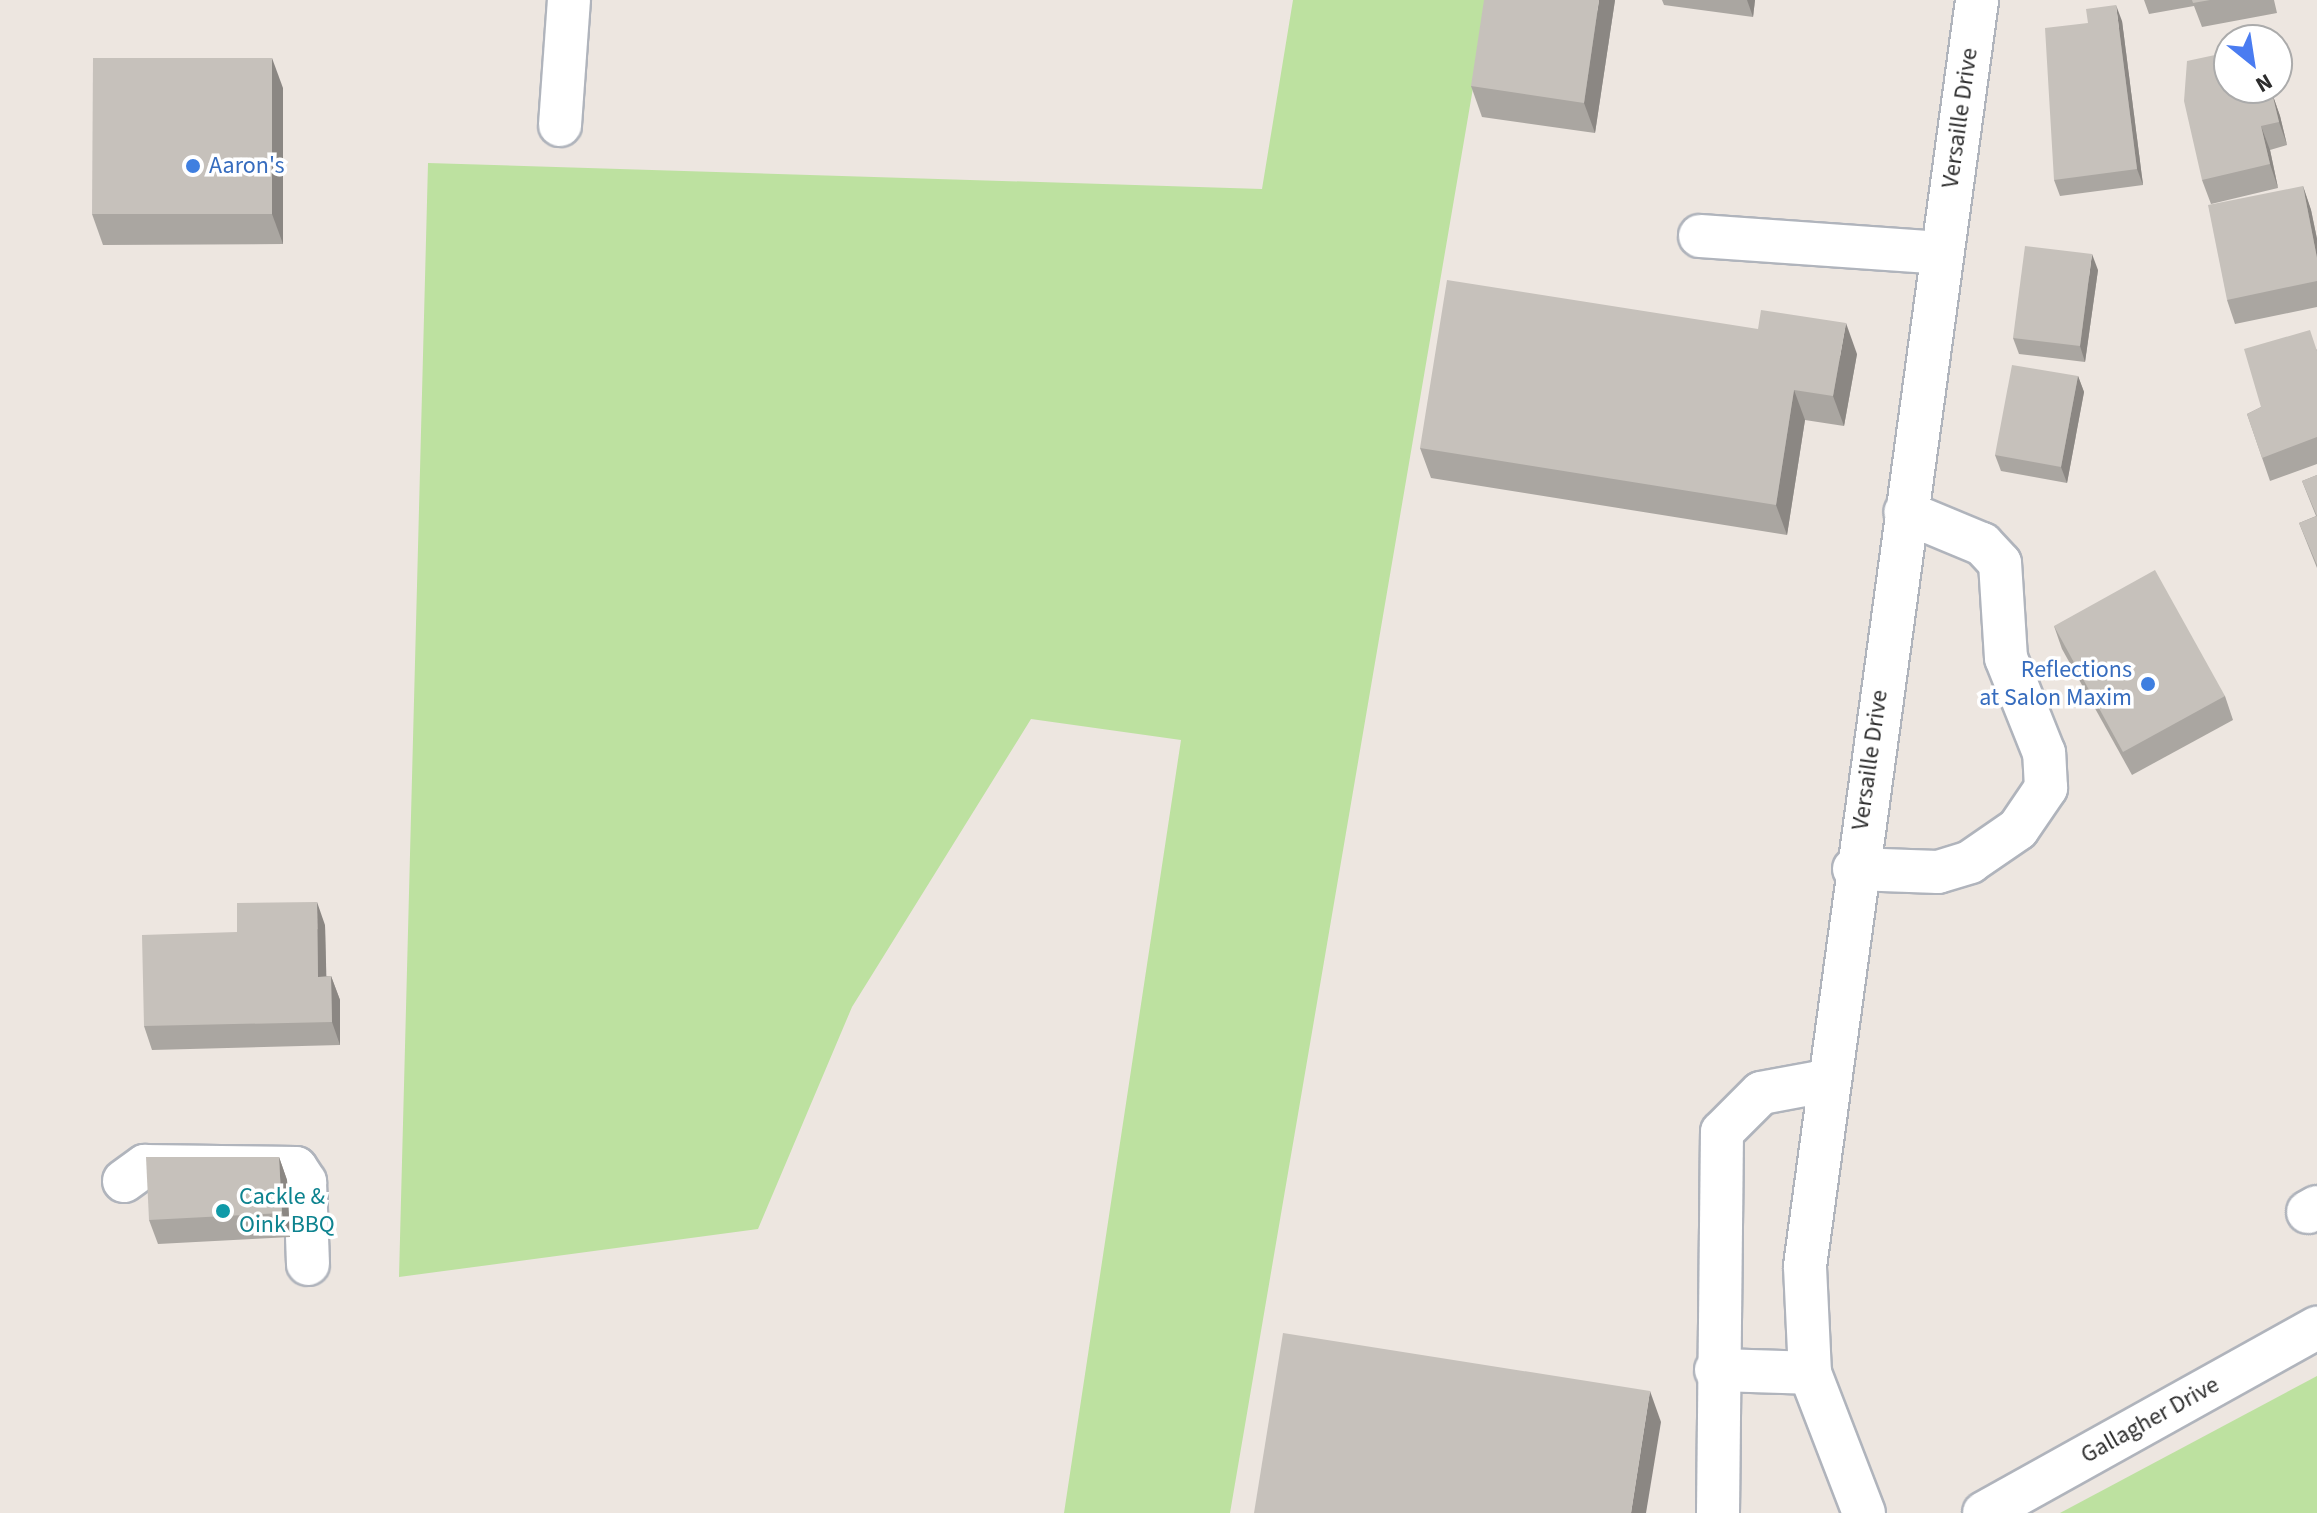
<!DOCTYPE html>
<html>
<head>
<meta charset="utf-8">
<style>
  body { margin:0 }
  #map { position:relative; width:2317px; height:1513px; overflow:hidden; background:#ede6e0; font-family:"Source Sans 3",sans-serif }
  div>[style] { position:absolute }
  .green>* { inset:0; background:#bde1a0 }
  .roads { filter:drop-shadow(2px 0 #b0b4bc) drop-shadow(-2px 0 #b0b4bc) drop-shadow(0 2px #b0b4bc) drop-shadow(0 -2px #b0b4bc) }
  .minor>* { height:42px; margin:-21px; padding:0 21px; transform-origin:21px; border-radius:21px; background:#fff }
  .wall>* { inset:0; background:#aaa6a1 }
  .shaded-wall>* { inset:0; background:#8b8783 }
  .building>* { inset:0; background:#c6c1bb }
  .dots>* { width:22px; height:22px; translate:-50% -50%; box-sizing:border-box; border:4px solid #fff; border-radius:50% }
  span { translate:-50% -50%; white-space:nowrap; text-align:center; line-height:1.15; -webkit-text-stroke:7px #fff; paint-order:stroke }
  .street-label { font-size:24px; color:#2d2d2d }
  .shop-label { font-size:24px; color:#366cbe }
  .left { translate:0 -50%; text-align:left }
  .right { translate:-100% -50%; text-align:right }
  .culture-label { font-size:24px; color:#0d838f }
  .north { position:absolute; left:2213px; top:24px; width:80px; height:80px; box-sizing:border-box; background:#fff; border:2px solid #ababab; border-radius:50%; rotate:150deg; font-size:22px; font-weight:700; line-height:32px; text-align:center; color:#2d2d2d }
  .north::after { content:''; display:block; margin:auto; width:28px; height:36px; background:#4a7cf1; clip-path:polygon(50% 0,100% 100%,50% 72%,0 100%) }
</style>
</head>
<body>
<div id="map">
  <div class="green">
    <div style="clip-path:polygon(1293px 0,1488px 0,1230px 1513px,1064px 1513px,1181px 740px,1031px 719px,852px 1007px,758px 1229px,399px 1277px,428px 163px,1262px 189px)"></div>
    <div style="clip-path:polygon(2317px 1376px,2317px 1513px,2060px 1513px)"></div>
  </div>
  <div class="roads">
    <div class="minor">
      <div style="left:560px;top:125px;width:125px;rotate:-85.9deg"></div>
      <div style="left:1700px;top:236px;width:242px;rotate:4deg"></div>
      <div style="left:1854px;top:869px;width:84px;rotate:2deg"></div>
      <div style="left:1938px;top:872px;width:34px;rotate:-17deg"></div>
      <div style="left:1970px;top:862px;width:58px;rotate:-34.5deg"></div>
      <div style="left:2018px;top:829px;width:50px;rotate:-55.7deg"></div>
      <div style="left:2046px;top:788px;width:35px;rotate:-93deg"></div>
      <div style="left:2044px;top:753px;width:102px;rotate:-111.8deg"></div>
      <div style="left:2006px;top:658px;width:95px;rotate:-93.6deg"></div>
      <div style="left:2000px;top:563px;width:26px;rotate:-133deg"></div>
      <div style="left:1982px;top:544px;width:83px;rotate:-157.4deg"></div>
      <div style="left:124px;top:1181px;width:26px;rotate:-36deg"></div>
      <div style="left:145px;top:1166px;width:151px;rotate:0.8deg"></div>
      <div style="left:296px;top:1168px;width:17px;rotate:57deg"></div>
      <div style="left:305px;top:1182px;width:82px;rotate:87.9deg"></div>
      <div style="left:2308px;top:1212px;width:10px;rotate:-29deg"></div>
      <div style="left:1716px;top:1370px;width:94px;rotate:1.8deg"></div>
      <div style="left:1718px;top:1513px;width:381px;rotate:-89.4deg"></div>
      <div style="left:1722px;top:1132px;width:55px;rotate:-45deg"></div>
      <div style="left:1761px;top:1093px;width:65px;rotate:-10.6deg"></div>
      <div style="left:1864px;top:1513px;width:150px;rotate:-111.1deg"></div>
      <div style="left:1810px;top:1373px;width:107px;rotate:-92.7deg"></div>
      <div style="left:1805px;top:1266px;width:1278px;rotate:-82.26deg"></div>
      <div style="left:1984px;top:1513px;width:381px;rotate:-29.1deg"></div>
    </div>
  </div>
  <div class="wall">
    <div style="clip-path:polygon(1615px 0,1595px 133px,1482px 117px,1471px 86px)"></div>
    <div style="clip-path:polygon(1662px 0,1755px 0,1753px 17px,1664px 5px)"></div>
    <div style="clip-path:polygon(2144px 0,2274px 0,2277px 13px,2202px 27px,2194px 6px,2149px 14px)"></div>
    <div style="clip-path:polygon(2122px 21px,2143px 185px,2060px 196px,2054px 180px)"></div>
    <div style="clip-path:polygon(283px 88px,283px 244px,103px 245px,92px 214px)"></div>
    <div style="clip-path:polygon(2229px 88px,2259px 88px,2261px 95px,2272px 93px,2280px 116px,2287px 145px,2270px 150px,2278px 188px,2211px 204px,2202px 180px)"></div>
    <div style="clip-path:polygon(2303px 186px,2311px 210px,2317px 239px,2317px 307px,2235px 324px,2227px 300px)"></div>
    <div style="clip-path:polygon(2098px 270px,2085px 362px,2019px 354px,2013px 338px)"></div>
    <div style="clip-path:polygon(2317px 349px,2317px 464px,2270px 481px,2247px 414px,2261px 407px)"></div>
    <div style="clip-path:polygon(1857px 354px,1844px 426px,1805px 420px,1787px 535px,1431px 478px,1420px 448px)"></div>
    <div style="clip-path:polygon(2078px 376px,2084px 392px,2067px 483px,2001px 471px,1995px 455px)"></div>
    <div style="clip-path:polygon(2317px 475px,2317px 568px,2299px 523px,2316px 516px,2302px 481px)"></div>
    <div style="clip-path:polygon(2054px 626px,2225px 696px,2233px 720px,2132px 775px,2062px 649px)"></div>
    <div style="clip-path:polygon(325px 925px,326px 976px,331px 976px,340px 1000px,340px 1045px,152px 1050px,144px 1026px)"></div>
    <div style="clip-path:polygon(279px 1157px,287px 1180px,290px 1237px,158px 1244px,149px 1220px)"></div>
  </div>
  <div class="shaded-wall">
    <div style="clip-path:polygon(1599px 0,1615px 0,1595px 133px,1584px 103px)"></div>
    <div style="clip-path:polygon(1747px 0,1755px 0,1753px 17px)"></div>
    <div style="clip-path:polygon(2116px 5px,2122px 21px,2143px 185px,2137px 169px)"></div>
    <div style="clip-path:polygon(272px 58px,283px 88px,283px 244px,272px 214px)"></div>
    <div style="clip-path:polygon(2272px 93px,2280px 116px,2287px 145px,2279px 122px)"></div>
    <div style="clip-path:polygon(2261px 126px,2270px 150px,2278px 188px,2270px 164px)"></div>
    <div style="clip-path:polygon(2303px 186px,2311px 210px,2317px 239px,2317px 258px)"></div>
    <div style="clip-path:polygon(2092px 254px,2098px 270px,2085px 362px,2080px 346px)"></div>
    <div style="clip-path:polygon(1846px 323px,1857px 354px,1844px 426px,1833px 396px)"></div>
    <div style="clip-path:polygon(2078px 376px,2084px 392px,2067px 483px,2061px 467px)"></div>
    <div style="clip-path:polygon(1794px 390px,1805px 420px,1787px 535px,1776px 505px)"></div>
    <div style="clip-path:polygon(317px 902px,325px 925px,327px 1000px,318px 977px)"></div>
    <div style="clip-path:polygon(331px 976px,340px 1000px,340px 1045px,332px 1022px)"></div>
    <div style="clip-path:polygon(279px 1157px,287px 1180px,290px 1237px,282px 1213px)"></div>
    <div style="clip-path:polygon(1650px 1391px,1661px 1422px,1646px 1513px,1631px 1513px)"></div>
  </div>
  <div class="building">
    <div style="clip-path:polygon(1484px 0,1599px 0,1584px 103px,1471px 86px)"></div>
    <div style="clip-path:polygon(2192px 0,2210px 0,2193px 3px)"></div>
    <div style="clip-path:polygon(2116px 5px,2137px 169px,2054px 180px,2045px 28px,2088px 23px,2086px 9px)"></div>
    <div style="clip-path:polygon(2229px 52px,2229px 88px,2256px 88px,2258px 96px,2272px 93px,2279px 122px,2261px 126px,2270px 164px,2202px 180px,2184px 101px,2187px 61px)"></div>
    <div style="clip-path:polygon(93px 58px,272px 58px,272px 214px,92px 214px)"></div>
    <div style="clip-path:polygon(2303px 186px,2317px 258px,2317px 281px,2227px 300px,2208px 205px)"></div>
    <div style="clip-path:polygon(2025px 246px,2092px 254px,2080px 346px,2013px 338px)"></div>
    <div style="clip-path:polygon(1447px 280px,1758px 329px,1761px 310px,1846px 323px,1833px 396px,1794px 390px,1776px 505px,1420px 448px)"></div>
    <div style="clip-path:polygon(2310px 330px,2317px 351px,2317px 437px,2262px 458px,2247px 414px,2261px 407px,2244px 349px)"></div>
    <div style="clip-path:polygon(2012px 365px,2078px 376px,2061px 467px,1995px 455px)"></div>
    <div style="clip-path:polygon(2317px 475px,2317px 565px,2299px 523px,2317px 516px,2302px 481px)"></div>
    <div style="clip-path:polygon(2155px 570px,2225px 696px,2123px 752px,2054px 626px)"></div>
    <div style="clip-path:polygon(317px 902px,318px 977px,331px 976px,332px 1022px,144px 1026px,142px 935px,237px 932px,237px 903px)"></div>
    <div style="clip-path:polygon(146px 1157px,279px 1157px,282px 1213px,149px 1220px)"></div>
    <div style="clip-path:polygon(1283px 1333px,1650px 1391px,1631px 1513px,1254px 1513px)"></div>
  </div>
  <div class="dots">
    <div style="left:193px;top:166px;background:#3f7fe0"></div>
    <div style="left:2148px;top:684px;background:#3f7fe0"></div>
    <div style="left:223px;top:1211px;background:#0f9aa8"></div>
  </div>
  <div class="street-label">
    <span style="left:1960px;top:118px;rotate:-82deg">Versaille Drive</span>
    <span style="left:1870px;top:760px;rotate:-82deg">Versaille Drive</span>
    <span style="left:2150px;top:1420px;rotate:-29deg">Gallagher Drive</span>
  </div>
  <div class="shop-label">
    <span class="left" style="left:209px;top:166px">Aaron's</span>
    <span class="right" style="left:2132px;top:684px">Reflections<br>at Salon Maxim</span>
  </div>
  <div class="culture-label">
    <span class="left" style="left:239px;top:1211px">Cackle &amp;<br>Oink BBQ</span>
  </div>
  <div class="north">N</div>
</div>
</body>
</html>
